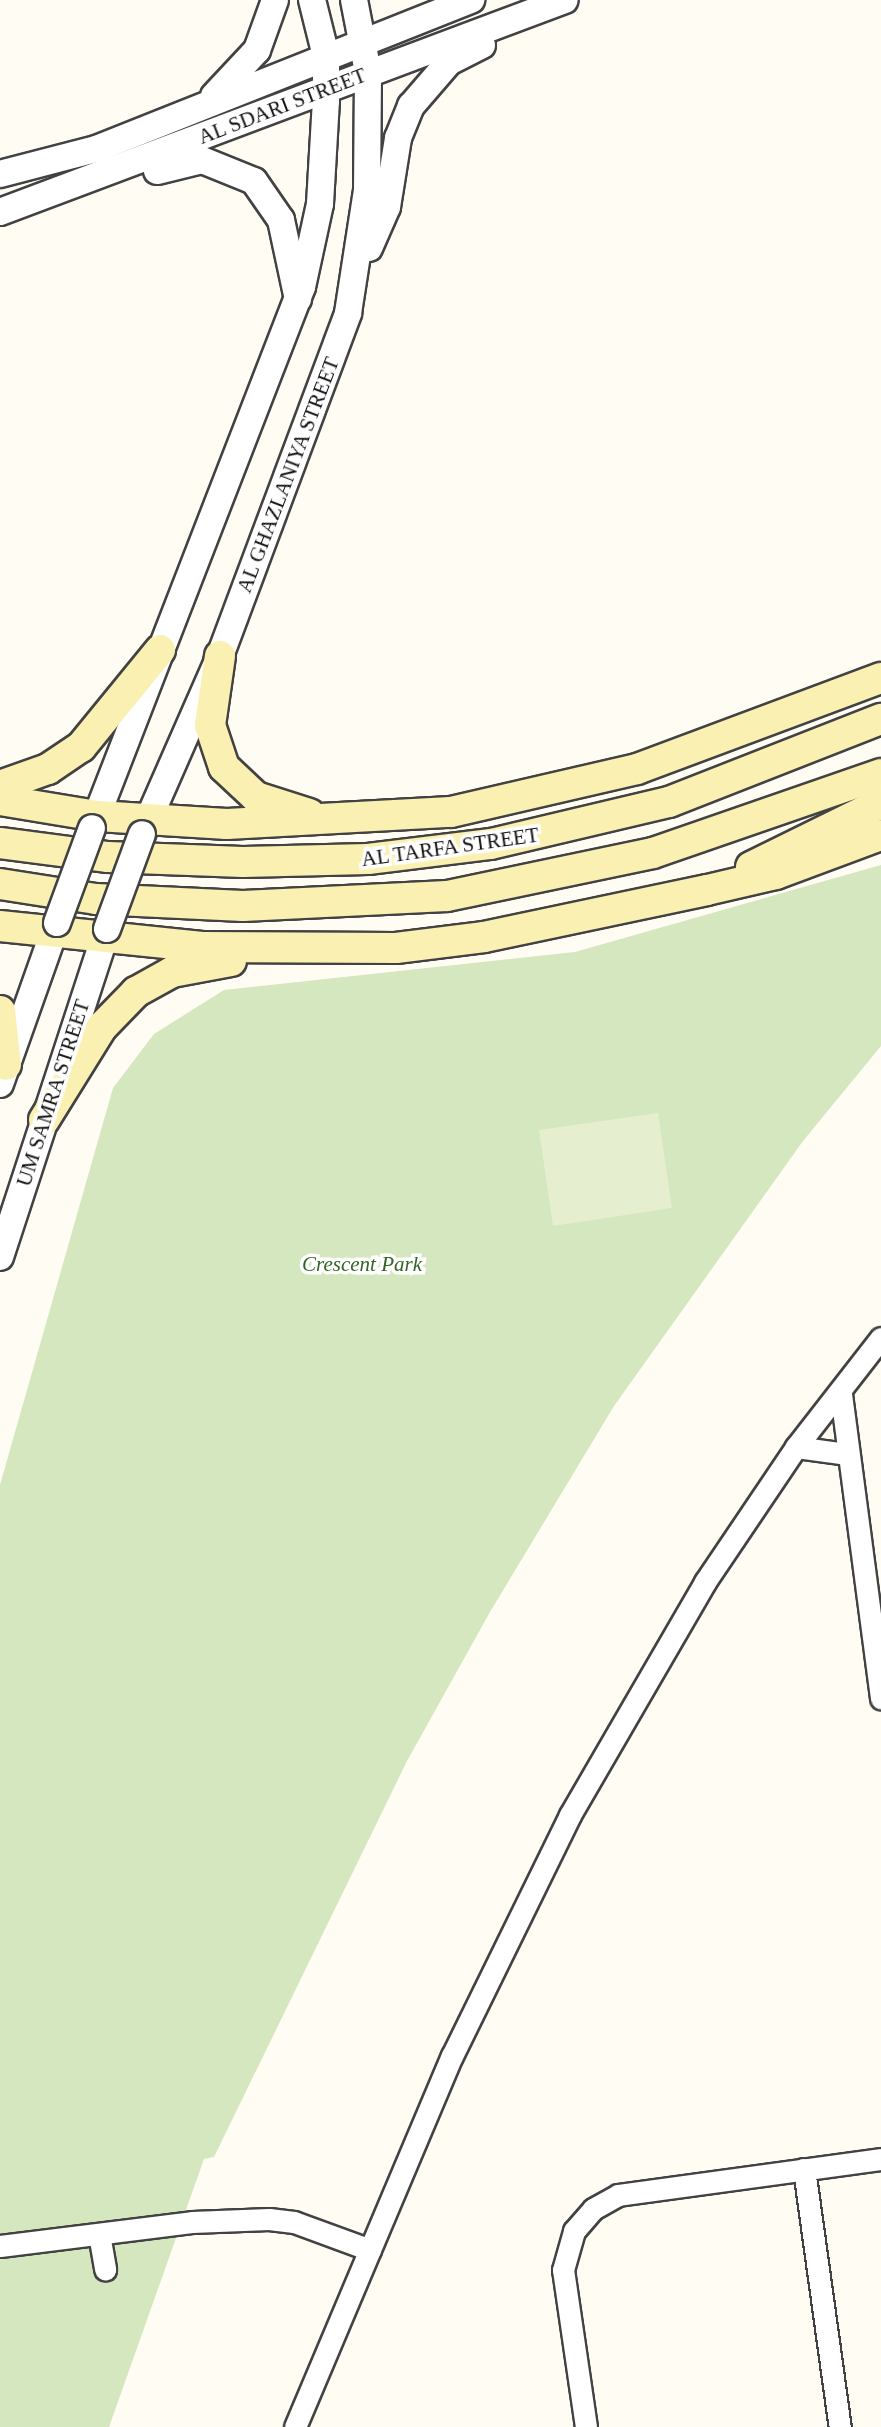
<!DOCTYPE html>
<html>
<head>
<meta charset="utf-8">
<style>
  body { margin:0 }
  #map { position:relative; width:881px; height:2427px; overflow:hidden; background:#fefcf3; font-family:Georgia,serif }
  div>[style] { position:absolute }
  .green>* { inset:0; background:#d4e7be }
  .pitch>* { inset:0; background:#e5efcf }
  .roads { filter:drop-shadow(2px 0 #424242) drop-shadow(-2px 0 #424242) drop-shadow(0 2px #424242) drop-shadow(0 -2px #424242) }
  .minor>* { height:21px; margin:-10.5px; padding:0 10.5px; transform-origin:10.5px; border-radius:10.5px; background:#fff }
  .tertiary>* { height:26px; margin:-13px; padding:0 13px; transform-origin:13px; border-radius:13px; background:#fff }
  .secondary>* { height:30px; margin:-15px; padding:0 15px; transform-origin:15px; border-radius:15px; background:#faf0b2 }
  .bridges { filter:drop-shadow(2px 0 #424242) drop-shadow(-2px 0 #424242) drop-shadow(0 2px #424242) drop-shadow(0 -2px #424242) }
  .tertiary-bridge>* { height:26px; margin:-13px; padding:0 13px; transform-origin:13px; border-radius:13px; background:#fff }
  span { translate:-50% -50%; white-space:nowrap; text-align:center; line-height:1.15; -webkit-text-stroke:7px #fff; paint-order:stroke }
  .street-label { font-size:21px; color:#0f0f0f }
  .park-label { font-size:21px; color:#326423; font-style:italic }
</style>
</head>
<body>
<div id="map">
  <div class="green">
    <div style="clip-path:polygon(881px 865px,881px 1046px,803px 1141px,614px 1406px,490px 1612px,407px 1761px,214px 2157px,204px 2159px,109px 2427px,0 2427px,0 1485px,113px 1088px,154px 1034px,224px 990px,575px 952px)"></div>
  </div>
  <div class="pitch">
    <div style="clip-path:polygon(658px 1113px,672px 1208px,553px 1226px,539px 1130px)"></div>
  </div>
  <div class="roads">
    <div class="minor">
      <div style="left:841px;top:1394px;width:307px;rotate:82.5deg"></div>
      <div style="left:796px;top:1447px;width:51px;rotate:7.8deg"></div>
      <div style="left:804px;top:2169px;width:260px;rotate:82.1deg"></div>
      <div style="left:99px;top:2234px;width:36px;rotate:80deg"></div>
      <div style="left:0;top:2246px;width:193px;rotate:-7.1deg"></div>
      <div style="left:192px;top:2222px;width:77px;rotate:-2.2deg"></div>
      <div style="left:269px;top:2219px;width:25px;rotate:7deg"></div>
      <div style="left:294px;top:2222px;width:81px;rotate:20.2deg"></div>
      <div style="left:295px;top:2427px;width:403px;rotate:-67.1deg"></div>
      <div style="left:452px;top:2056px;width:268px;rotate:-63.9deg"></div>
      <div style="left:570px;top:1815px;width:269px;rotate:-59.9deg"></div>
      <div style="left:705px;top:1582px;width:163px;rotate:-56deg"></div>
      <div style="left:796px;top:1447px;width:138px;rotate:-52.1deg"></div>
      <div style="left:586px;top:2427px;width:159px;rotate:-98.3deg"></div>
      <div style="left:563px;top:2270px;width:41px;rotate:-74.2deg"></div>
      <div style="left:574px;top:2231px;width:29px;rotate:-49deg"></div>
      <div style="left:593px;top:2209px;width:29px;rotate:-29deg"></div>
      <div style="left:618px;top:2195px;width:265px;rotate:-7.8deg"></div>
    </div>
    <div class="tertiary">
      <div style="left:214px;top:96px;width:63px;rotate:-46.9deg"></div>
      <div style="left:257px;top:50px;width:53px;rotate:-70.2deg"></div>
      <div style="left:157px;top:171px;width:46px;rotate:-13.7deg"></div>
      <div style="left:202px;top:160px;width:56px;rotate:22deg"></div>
      <div style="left:254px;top:181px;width:47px;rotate:55.3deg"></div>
      <div style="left:281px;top:220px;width:81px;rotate:77.9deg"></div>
      <div style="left:0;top:174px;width:99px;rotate:-14.6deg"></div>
      <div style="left:96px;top:149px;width:404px;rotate:-21.7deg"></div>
      <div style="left:0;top:212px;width:603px;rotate:-20.57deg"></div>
      <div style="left:369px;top:248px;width:45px;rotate:-66.3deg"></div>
      <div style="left:387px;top:207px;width:70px;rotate:-80.9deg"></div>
      <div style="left:398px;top:138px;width:35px;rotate:-68deg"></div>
      <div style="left:411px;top:106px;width:58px;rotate:-49.2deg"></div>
      <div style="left:449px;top:62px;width:37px;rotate:-27deg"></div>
      <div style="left:92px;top:828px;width:580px;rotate:-68.79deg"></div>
      <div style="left:302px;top:287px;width:85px;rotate:-77.8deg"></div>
      <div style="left:320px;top:204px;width:103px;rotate:-86.7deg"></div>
      <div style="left:326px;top:101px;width:45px;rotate:-90deg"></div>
      <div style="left:326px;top:56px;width:58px;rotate:-104deg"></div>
      <div style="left:142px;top:834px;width:194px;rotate:-66.3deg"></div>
      <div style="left:220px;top:656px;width:366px;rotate:-69.5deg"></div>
      <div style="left:348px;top:313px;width:124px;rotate:-81.2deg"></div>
      <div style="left:367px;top:190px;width:118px;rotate:-89.5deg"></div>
      <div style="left:368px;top:72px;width:73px;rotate:-101deg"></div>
      <div style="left:0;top:1084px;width:171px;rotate:-70.5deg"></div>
      <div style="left:0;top:1257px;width:345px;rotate:-71.9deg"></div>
    </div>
    <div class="secondary">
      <div style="left:220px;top:656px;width:70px;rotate:98.2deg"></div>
      <div style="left:210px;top:725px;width:44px;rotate:71.6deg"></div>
      <div style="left:224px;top:767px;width:44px;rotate:43.2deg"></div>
      <div style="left:256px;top:797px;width:56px;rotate:17.8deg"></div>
      <div style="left:0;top:786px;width:51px;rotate:-19.5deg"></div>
      <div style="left:48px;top:769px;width:40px;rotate:-34deg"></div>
      <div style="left:81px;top:747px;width:125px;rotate:-50.8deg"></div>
      <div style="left:0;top:800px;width:98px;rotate:9.4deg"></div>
      <div style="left:97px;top:816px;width:130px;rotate:3.5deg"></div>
      <div style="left:227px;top:824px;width:224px;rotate:-3.1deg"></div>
      <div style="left:451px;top:812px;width:191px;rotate:-13deg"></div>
      <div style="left:637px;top:769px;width:260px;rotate:-20.5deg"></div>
      <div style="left:0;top:843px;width:109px;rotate:7.4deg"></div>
      <div style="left:108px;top:857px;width:135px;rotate:2.1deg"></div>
      <div style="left:243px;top:862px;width:125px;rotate:-1.4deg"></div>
      <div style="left:368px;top:859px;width:124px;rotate:-7deg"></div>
      <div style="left:491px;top:844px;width:183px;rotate:-13.3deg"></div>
      <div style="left:669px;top:802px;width:228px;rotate:-21.4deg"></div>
      <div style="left:751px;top:867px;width:145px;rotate:-26.2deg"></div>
      <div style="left:0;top:884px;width:97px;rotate:8.9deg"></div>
      <div style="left:96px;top:899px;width:147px;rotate:2.7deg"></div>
      <div style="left:243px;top:906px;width:204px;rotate:-2.8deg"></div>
      <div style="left:447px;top:896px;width:210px;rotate:-11.8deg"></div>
      <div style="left:653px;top:853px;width:241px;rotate:-19.1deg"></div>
      <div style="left:0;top:926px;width:203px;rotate:5.9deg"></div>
      <div style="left:202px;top:947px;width:194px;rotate:0.3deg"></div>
      <div style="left:396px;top:948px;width:89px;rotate:-7.1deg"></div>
      <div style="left:484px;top:937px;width:228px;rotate:-11.9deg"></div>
      <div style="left:707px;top:890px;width:71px;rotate:-13.1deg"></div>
      <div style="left:776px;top:874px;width:112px;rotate:-20.4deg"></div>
      <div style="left:0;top:1011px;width:54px;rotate:83.7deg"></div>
      <div style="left:44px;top:1120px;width:110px;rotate:-58.1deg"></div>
      <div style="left:102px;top:1027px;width:49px;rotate:-45.8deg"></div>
      <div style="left:136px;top:992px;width:41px;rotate:-29.1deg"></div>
      <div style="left:172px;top:972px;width:60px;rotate:-10.6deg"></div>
    </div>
  </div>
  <div class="bridges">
    <div class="tertiary-bridge">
      <div style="left:57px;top:923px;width:101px;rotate:-69.8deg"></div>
      <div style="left:107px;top:929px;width:101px;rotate:-69.8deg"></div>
    </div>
  </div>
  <div class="street-label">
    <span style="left:282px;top:106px;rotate:-21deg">AL SDARI STREET</span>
    <span style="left:288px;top:475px;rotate:-69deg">AL GHAZLANIYA STREET</span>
    <span style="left:450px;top:847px;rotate:-8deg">AL TARFA STREET</span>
    <span style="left:53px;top:1093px;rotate:-72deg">UM SAMRA STREET</span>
  </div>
  <div class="park-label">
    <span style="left:362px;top:1264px">Crescent Park</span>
  </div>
</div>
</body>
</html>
